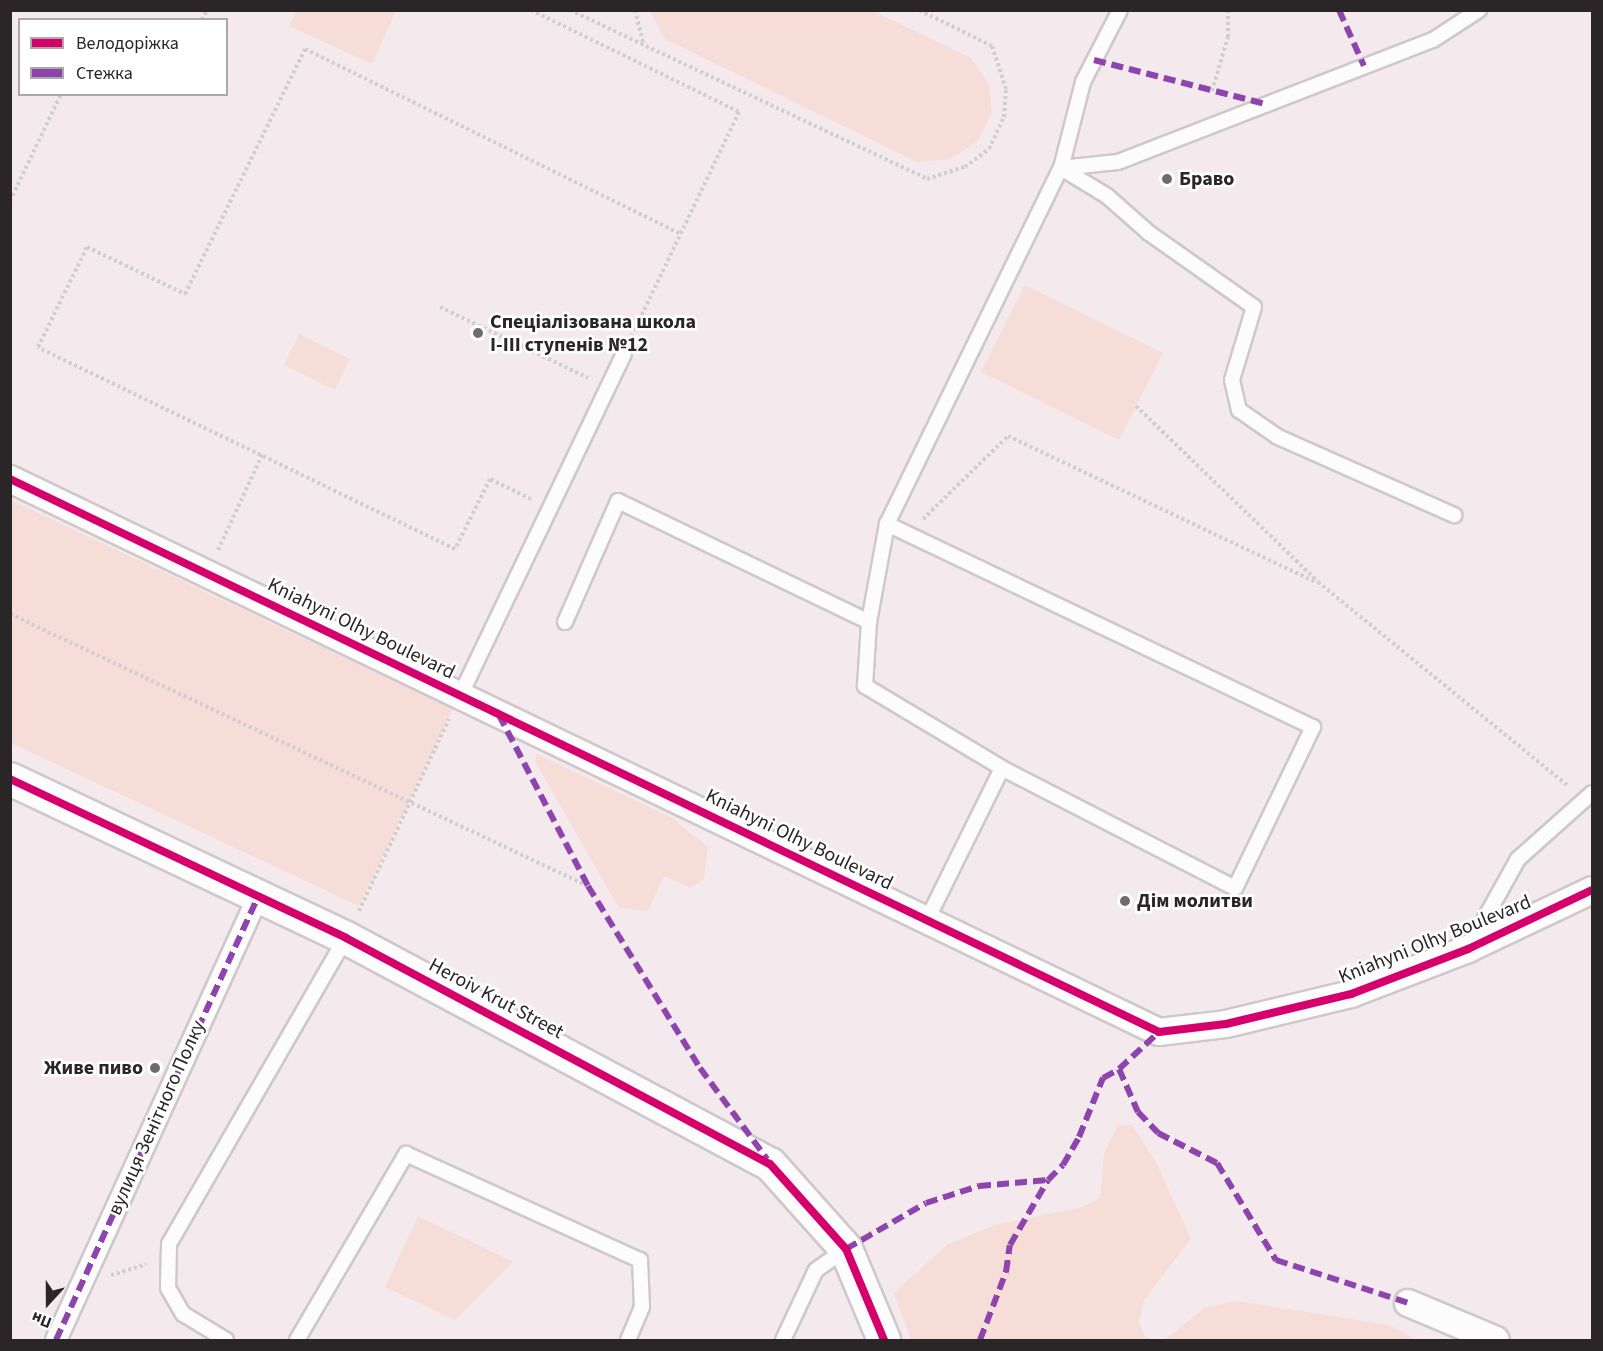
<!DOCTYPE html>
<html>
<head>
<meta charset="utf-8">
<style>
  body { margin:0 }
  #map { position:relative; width:1603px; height:1351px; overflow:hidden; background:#f4eaed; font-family:"Source Sans 3",sans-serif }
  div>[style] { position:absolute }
  .green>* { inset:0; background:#f6ddd8 }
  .path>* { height:4px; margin-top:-2px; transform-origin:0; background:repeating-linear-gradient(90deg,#d0cece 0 3px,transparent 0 6px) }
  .roads { filter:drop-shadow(2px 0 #cfc8ca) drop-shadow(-2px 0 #cfc8ca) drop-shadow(0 2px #cfc8ca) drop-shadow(0 -2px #cfc8ca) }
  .service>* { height:14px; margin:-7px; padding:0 7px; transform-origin:7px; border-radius:7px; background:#fdfcfc }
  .pedestrian>* { height:20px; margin:-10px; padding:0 10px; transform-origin:10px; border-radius:10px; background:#fdfcfc }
  .minor>* { height:26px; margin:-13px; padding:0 13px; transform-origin:13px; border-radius:13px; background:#fdfcfc }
  .tertiary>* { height:32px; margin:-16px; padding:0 16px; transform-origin:16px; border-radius:16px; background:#fdfcfc }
  .quiet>* { height:6px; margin-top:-3px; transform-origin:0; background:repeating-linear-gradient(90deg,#8e44ad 0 12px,transparent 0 18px) }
  .cycleway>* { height:8px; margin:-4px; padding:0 4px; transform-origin:4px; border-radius:4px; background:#d6006c }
  .dots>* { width:16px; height:16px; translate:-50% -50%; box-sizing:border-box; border:3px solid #fff; border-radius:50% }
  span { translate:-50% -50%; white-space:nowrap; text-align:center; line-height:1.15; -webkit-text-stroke:5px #fff; paint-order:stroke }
  .poi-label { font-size:20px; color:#2a2526; font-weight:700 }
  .left { translate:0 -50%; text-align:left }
  .right { translate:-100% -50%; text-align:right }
  .street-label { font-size:20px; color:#2a2526 }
  .frame { position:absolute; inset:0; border:12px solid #2a2526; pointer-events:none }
  .legend { position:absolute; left:18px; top:18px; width:210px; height:78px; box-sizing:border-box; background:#fff; border:2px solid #aaa8a8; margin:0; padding:8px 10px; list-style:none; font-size:18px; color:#2a2526 }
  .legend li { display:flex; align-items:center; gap:12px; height:30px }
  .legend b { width:30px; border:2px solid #aaa8a8 }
  .north { position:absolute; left:18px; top:1273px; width:60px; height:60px; -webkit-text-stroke:4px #fff; paint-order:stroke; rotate:201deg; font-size:16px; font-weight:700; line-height:24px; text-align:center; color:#2a2526 }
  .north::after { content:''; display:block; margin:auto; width:21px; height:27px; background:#2a2526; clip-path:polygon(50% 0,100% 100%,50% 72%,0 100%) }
</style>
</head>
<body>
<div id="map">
  <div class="green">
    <div style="clip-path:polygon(296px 11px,296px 10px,396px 11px,372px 64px,289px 26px)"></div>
    <div style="clip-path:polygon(650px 11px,873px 11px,971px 58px,989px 85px,992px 113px,978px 141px,950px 159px,917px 162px,665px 39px)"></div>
    <div style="clip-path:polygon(1025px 285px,1163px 353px,1119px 440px,981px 372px)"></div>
    <div style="clip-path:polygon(299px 334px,350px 359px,335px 390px,284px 365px)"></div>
    <div style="clip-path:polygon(11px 500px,453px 709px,359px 906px,11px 743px)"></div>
    <div style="clip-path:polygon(537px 754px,672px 818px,708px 847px,704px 879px,691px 888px,664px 876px,648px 911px,619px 908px,535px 761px)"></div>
    <div style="clip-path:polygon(1118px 1125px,1132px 1125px,1157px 1164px,1191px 1239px,1144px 1300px,1139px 1322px,1144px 1335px,1153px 1340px,911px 1340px,894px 1293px,948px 1244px,995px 1225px,1082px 1207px,1100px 1198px,1104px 1153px)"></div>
    <div style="clip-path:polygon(418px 1216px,513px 1262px,455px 1320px,385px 1287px)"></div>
    <div style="clip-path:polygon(1238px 1301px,1389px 1325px,1417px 1340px,1157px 1340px,1167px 1338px,1205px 1307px)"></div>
  </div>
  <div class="path">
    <div style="left:531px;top:10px;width:232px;rotate:26.1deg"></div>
    <div style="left:739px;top:112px;width:247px;rotate:115.6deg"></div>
    <div style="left:570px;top:10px;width:395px;rotate:25.3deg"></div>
    <div style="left:927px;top:179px;width:40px;rotate:-18deg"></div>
    <div style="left:965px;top:167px;width:30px;rotate:-37deg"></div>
    <div style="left:989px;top:149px;width:35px;rotate:-65deg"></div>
    <div style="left:1004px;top:117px;width:28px;rotate:-86deg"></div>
    <div style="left:1006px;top:89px;width:45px;rotate:-108deg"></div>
    <div style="left:992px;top:46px;width:81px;rotate:-153.7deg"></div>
    <div style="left:635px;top:10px;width:36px;rotate:76deg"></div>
    <div style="left:202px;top:20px;width:11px;rotate:-63deg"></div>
    <div style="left:1212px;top:91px;width:56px;rotate:-73.5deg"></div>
    <div style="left:1228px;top:37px;width:27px;rotate:-90deg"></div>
    <div style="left:10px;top:201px;width:119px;rotate:-64.5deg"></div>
    <div style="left:440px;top:307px;width:164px;rotate:25.6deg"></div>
    <div style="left:1136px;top:406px;width:253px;rotate:44deg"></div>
    <div style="left:1318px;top:582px;width:323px;rotate:39.2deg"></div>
    <div style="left:531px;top:499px;width:46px;rotate:-154deg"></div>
    <div style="left:490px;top:479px;width:78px;rotate:116.6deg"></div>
    <div style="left:455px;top:549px;width:463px;rotate:-154.2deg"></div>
    <div style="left:38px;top:347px;width:111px;rotate:-63.9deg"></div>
    <div style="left:87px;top:247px;width:109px;rotate:25.6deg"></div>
    <div style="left:185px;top:294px;width:273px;rotate:-63.9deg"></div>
    <div style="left:305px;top:49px;width:419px;rotate:26.2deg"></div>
    <div style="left:923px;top:519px;width:119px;rotate:-44.3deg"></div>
    <div style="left:1008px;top:436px;width:339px;rotate:25.4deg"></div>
    <div style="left:218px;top:550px;width:105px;rotate:-65.1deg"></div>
    <div style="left:10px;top:614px;width:639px;rotate:25.2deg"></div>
    <div style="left:359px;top:911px;width:212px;rotate:-64.9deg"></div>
    <div style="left:111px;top:1275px;width:37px;rotate:-17deg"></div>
  </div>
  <div class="roads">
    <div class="service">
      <div style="left:1120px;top:10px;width:81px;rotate:117.2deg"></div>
      <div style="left:1083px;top:82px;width:89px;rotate:104.3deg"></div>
      <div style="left:1061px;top:168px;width:57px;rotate:-6deg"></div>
      <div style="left:1118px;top:162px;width:338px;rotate:-21.2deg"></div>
      <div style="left:1433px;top:40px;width:55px;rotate:-33.1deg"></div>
      <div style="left:887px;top:524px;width:472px;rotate:25.5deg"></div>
      <div style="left:1313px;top:727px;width:179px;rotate:115.8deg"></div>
      <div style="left:1235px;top:888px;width:262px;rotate:-152.8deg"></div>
      <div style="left:1002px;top:768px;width:160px;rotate:-149.1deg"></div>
      <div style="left:865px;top:686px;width:64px;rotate:-86.4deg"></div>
      <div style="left:869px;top:622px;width:100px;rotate:-79.6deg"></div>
      <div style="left:887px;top:524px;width:396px;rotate:-64deg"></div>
      <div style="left:1061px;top:168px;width:54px;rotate:31.3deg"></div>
      <div style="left:1107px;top:196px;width:56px;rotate:41.4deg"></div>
      <div style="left:1149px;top:233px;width:128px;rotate:35.2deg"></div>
      <div style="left:1254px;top:307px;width:76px;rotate:106.8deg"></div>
      <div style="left:1232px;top:380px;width:31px;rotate:77deg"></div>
      <div style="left:1239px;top:410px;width:47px;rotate:34.7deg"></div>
      <div style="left:1278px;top:437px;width:193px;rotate:23.9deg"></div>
      <div style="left:565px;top:622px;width:132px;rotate:-66.3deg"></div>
      <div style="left:618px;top:501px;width:279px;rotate:25.7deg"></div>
      <div style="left:460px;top:696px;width:379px;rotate:-64.4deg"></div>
      <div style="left:927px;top:920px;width:169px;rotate:-63.7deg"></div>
      <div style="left:1469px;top:947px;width:101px;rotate:-60.9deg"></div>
      <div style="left:1518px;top:859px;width:99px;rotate:-41.7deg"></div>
      <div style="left:226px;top:1340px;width:50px;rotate:-148.8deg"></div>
      <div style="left:183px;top:1314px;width:30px;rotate:-120deg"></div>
      <div style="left:168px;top:1288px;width:44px;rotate:-88.7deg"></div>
      <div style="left:169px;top:1244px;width:354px;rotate:-60deg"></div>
      <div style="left:297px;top:1340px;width:216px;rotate:-59.6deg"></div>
      <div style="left:406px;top:1154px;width:257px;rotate:24.4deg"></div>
      <div style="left:640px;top:1260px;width:47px;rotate:87.6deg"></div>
      <div style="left:642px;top:1307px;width:36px;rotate:113deg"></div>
      <div style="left:783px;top:1340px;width:77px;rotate:-64.8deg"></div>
      <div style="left:816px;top:1270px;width:37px;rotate:-35deg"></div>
    </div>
    <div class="pedestrian">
      <div style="left:56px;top:1340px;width:488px;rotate:-65.5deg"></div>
    </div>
    <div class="minor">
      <div style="left:10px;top:479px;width:1275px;rotate:25.7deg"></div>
      <div style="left:1159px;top:1032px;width:67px;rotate:-6.8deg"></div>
      <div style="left:1226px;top:1024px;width:129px;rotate:-13.5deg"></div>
      <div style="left:1351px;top:994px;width:125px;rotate:-21deg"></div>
      <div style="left:1468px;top:949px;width:137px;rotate:-25.4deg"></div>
      <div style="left:1408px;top:1303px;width:95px;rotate:22.8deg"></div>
    </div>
    <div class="tertiary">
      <div style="left:10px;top:779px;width:372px;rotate:25.3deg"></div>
      <div style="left:346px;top:938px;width:480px;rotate:28.1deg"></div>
      <div style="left:770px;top:1164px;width:114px;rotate:48.2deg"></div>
      <div style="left:846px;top:1249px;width:99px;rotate:67.3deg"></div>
    </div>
  </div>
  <div class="quiet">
    <div style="left:1339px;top:10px;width:61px;rotate:65.9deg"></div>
    <div style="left:1094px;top:60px;width:177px;rotate:14.4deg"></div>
    <div style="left:499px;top:715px;width:193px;rotate:62.5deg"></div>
    <div style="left:588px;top:886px;width:214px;rotate:58.4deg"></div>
    <div style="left:700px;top:1068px;width:113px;rotate:53.6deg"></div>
    <div style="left:1119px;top:1069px;width:47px;rotate:66.2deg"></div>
    <div style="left:1138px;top:1112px;width:29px;rotate:46deg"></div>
    <div style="left:1158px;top:1133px;width:66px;rotate:27deg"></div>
    <div style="left:1217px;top:1163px;width:114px;rotate:58.7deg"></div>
    <div style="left:1276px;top:1260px;width:139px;rotate:18deg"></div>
    <div style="left:846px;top:1249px;width:92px;rotate:-29.9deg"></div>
    <div style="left:926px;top:1203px;width:56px;rotate:-17.8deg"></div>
    <div style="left:979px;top:1186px;width:69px;rotate:-5deg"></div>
    <div style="left:1048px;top:1180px;width:21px;rotate:-45deg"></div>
    <div style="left:1063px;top:1165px;width:32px;rotate:-60deg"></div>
    <div style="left:1079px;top:1137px;width:64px;rotate:-67.9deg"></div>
    <div style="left:1103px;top:1078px;width:18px;rotate:-29deg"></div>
    <div style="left:1119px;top:1069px;width:54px;rotate:-42.8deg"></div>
    <div style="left:56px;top:1340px;width:488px;rotate:-65.5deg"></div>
    <div style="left:980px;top:1340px;width:73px;rotate:-69.1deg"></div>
    <div style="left:1006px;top:1272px;width:27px;rotate:-82deg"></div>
    <div style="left:1010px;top:1245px;width:75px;rotate:-59.7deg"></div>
  </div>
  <div class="cycleway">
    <div style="left:10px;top:479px;width:1275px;rotate:25.7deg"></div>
    <div style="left:1159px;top:1032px;width:67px;rotate:-6.8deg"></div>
    <div style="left:1226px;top:1024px;width:129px;rotate:-13.5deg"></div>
    <div style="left:1351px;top:994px;width:125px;rotate:-21deg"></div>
    <div style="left:1468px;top:949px;width:137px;rotate:-25.4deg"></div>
    <div style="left:10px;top:779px;width:372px;rotate:25.3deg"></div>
    <div style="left:346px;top:938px;width:480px;rotate:28.1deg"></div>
    <div style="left:770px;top:1164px;width:114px;rotate:48.2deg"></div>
    <div style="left:846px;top:1249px;width:99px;rotate:67.3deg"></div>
  </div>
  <div class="dots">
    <div style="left:1167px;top:179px;background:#716a6c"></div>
    <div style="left:478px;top:333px;background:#716a6c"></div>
    <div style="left:1125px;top:901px;background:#716a6c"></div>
    <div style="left:155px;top:1068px;background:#716a6c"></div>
  </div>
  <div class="poi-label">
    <span class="left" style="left:1179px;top:179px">Браво</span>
    <span class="left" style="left:490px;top:334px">Спеціалізована школа<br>І-ІІІ ступенів №12</span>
    <span class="left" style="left:1137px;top:901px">Дім молитви</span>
    <span class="right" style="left:143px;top:1068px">Живе пиво</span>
  </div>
  <div class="street-label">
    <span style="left:361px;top:629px;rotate:26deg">Kniahyni Olhy Boulevard</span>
    <span style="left:799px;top:840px;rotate:26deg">Kniahyni Olhy Boulevard</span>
    <span style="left:1435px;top:940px;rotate:-22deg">Kniahyni Olhy Boulevard</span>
    <span style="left:496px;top:999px;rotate:28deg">Heroiv Krut Street</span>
    <span style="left:157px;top:1118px;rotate:-66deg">вулиця Зенітного Полку</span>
  </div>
  <div class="frame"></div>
  <ul class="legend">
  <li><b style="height:8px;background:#d6006c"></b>Велодоріжка</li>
  <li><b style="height:8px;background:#8e44ad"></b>Стежка</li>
  </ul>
  <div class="north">Пн</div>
</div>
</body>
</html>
